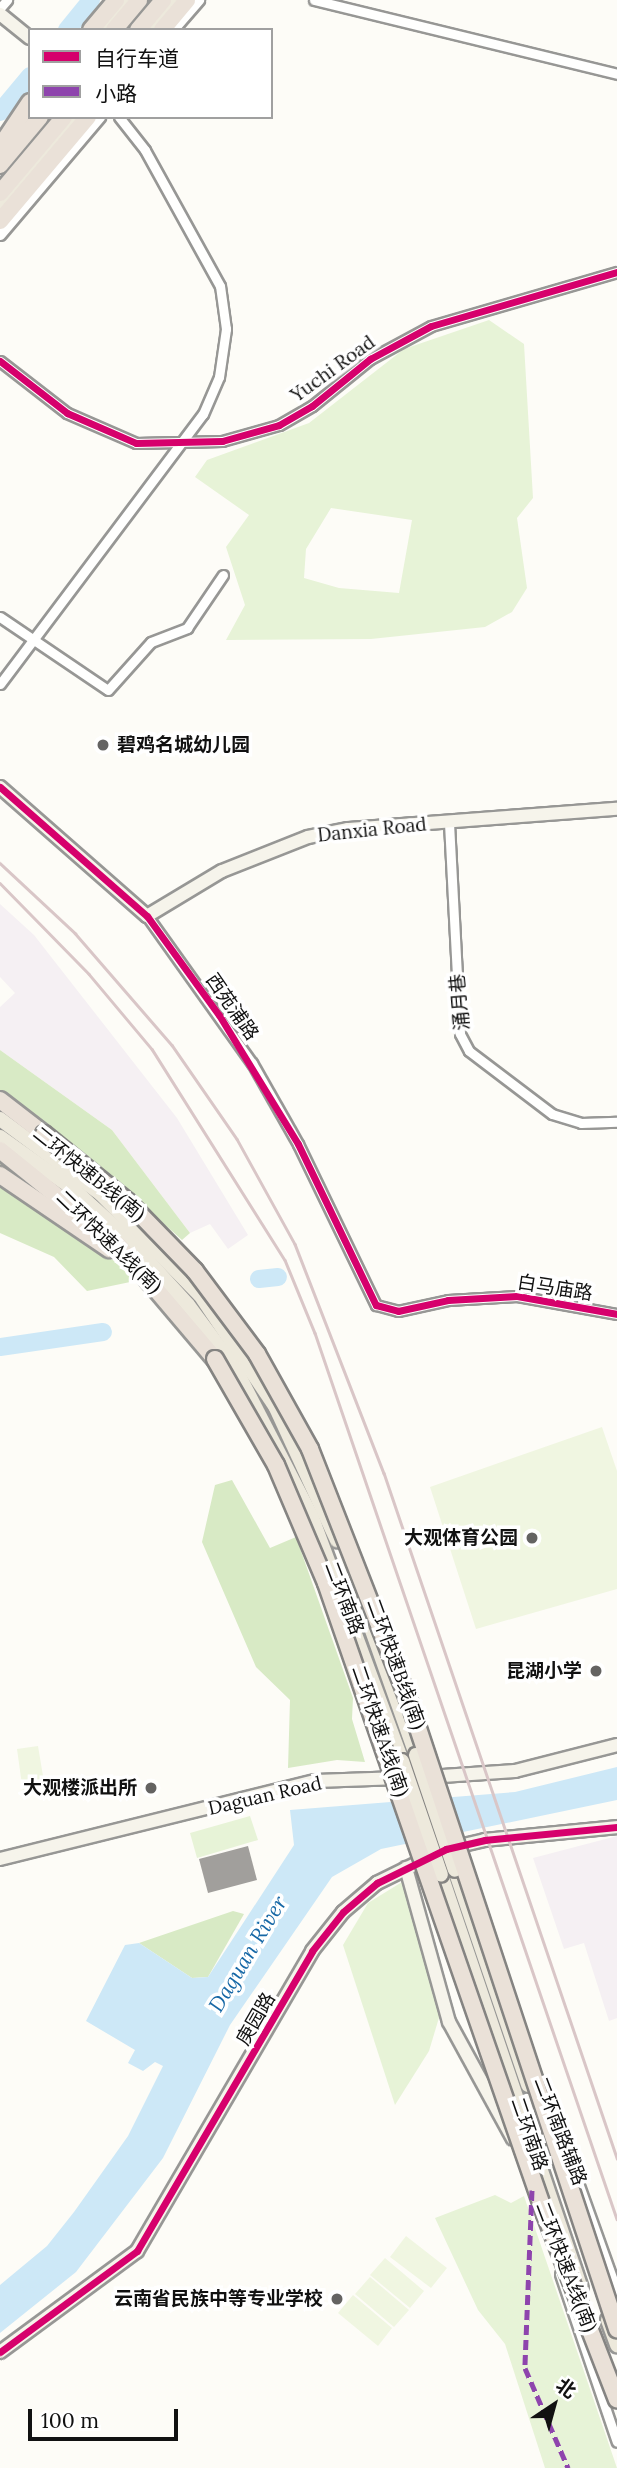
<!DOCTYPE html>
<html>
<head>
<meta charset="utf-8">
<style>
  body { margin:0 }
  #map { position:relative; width:617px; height:2468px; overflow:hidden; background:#fdfcf7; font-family:Lora,"Noto Sans SC",serif }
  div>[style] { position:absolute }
  .industrial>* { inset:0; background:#f5f0f3 }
  .green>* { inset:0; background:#e7f3d7 }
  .forest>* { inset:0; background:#d8eac5 }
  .pitch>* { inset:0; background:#f0f6e1 }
  .water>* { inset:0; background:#cde8f7 }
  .river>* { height:18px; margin:-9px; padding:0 9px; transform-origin:9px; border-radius:9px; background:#cde8f7 }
  .building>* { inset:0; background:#a19f9c }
  .roads { filter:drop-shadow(2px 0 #979795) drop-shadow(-2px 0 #979795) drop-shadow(0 2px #979795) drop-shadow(0 -2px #979795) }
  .street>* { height:9px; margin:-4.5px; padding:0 4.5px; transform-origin:4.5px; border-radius:4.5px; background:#fffffe }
  .secondary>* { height:12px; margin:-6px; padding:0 6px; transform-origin:6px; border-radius:6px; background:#f6f4eb }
  .primary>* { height:14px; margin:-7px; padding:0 7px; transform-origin:7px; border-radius:7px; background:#ede9dc }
  .highway>* { height:16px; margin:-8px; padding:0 8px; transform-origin:8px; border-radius:8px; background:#eae1d8 }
  .rail>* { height:2.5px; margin:-1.25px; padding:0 1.25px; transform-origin:1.25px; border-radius:1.25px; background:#d9c6c7 }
  .bridges { filter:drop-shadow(2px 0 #858482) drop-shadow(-2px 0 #858482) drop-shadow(0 2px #858482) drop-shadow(0 -2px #858482) }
  .primary-bridge>* { height:14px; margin:-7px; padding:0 7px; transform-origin:7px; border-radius:7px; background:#ede9dc }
  .highway-bridge>* { height:16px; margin:-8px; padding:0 8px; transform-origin:8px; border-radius:8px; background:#eae1d8 }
  .quiet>* { height:5px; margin-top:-2.5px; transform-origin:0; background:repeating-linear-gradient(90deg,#8e44ad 0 10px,transparent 0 15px) }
  .cycleway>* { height:7px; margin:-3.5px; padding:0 3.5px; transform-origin:3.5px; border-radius:3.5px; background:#d6006c }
  .dots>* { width:19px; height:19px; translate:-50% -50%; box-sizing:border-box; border:4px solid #fff; border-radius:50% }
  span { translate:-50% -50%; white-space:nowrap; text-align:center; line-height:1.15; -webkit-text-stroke:7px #fff; paint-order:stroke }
  .street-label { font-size:19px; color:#111 }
  .poi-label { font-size:19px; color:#111; font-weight:700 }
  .left { translate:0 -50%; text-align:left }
  .right { translate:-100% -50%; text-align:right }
  .water-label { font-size:21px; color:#1768a6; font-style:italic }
  .legend { position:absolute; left:28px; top:28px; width:245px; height:91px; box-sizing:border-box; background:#fff; border:2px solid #a0a0a0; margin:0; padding:9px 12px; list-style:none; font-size:21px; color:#111 }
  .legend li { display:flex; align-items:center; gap:14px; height:35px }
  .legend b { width:35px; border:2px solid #a0a0a0 }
  .north { position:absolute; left:519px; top:2370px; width:70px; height:70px; -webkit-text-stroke:5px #fff; paint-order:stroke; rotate:36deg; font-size:19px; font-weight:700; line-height:28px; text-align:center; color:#111 }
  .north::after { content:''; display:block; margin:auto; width:24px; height:32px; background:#111; clip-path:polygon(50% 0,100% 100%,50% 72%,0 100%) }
  .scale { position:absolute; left:28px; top:2409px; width:150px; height:32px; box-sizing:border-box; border:4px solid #111; border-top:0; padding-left:9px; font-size:21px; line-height:24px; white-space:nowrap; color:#111; -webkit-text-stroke:5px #fff; paint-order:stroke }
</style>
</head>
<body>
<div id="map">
  <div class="industrial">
    <div style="clip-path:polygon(0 904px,34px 935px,177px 1118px,248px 1235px,228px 1249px,210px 1224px,190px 1233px,112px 1130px,0 1050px,0 1007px,15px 993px,0 977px)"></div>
    <div style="clip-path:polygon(617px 1836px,617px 2018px,609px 2021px,584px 1943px,564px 1949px,533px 1858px)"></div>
  </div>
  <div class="green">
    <div style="clip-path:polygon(evenodd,489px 320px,524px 344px,533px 498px,517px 518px,527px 588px,512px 612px,485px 627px,371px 639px,226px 640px,245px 605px,226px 547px,249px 515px,195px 477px,207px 460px,309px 423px,404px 349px,489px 320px,331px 508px,412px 520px,399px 593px,339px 588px,304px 578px,306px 549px,331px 508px)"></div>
    <div style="clip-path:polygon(250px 1816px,258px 1840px,197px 1858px,190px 1833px)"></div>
    <div style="clip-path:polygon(402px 1882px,441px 2011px,429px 2051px,395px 2105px,343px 1945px,368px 1903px)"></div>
    <div style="clip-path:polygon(495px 2195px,511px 2203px,524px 2196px,617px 2468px,545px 2468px,505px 2344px,478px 2310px,435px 2218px)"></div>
  </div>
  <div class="forest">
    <div style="clip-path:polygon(0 1050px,112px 1130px,190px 1233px,182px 1240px,86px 1154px,0 1098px)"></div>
    <div style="clip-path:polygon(0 1162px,28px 1180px,135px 1281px,87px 1291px,54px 1257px,0 1233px)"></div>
    <div style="clip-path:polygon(232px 1480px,270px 1548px,296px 1537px,353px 1698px,352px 1719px,365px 1762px,337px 1760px,288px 1768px,290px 1700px,256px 1667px,202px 1542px,215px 1485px)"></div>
    <div style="clip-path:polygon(233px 1911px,244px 1914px,208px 1977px,192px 1978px,139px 1943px)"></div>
  </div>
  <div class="pitch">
    <div style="clip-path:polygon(602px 1427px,617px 1471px,617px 1589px,476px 1629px,430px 1487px)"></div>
    <div style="clip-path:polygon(38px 1746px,45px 1788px,23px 1792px,17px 1749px)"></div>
    <div style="clip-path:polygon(406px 2236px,447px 2268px,431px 2288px,390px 2257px)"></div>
    <div style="clip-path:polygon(385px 2258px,424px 2291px,410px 2308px,370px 2275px)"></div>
    <div style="clip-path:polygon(370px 2277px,409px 2310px,394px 2327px,355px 2294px)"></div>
    <div style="clip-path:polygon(353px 2295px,392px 2328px,378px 2346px,338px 2313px)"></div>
  </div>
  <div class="water">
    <div style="clip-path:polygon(617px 1767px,617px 1800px,381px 1849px,332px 1877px,230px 2025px,163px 2158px,76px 2272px,0 2333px,0 2285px,47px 2246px,74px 2212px,128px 2136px,163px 2066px,155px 2062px,143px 2071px,128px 2063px,135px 2050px,86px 2021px,125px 1945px,139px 1943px,192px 1978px,208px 1977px,294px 1845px,290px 1810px,515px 1792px)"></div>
  </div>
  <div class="river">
    <div style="left:67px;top:30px;width:38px;rotate:-51deg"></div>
    <div style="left:0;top:112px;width:47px;rotate:-50.2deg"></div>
    <div style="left:259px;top:1279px;width:19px;rotate:-6deg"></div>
    <div style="left:0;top:1347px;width:104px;rotate:-8.3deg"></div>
  </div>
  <div class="building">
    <div style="clip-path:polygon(248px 1846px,257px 1880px,208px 1893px,199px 1859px)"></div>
  </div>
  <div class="roads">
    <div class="street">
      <div style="left:314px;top:0;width:312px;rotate:13.7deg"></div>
      <div style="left:0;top:8px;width:11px;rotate:-49deg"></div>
      <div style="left:173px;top:30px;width:40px;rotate:-49deg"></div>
      <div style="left:0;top:235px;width:155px;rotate:-49.7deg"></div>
      <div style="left:0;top:361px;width:85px;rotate:37.8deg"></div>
      <div style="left:67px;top:413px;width:75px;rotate:23.5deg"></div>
      <div style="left:136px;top:443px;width:86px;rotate:-1.3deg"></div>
      <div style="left:222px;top:441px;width:59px;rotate:-15.7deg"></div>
      <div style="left:279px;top:425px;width:38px;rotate:-30deg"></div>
      <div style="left:312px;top:406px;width:75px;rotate:-39deg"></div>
      <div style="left:370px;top:359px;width:69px;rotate:-28.4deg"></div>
      <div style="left:431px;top:326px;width:194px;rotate:-16.2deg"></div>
      <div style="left:0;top:617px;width:130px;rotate:34.1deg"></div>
      <div style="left:108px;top:690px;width:64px;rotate:-48.1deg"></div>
      <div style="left:151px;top:642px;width:39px;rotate:-21deg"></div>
      <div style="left:187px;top:628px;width:64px;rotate:-55.8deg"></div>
      <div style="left:0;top:684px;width:338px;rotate:-53.1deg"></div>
      <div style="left:203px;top:414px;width:40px;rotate:-66.6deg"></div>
      <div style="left:219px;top:377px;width:49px;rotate:-81.7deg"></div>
      <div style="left:226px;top:329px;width:43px;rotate:-97.9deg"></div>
      <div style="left:220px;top:286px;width:155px;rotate:-118.9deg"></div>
      <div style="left:145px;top:150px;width:42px;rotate:-128.2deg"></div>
      <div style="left:449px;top:823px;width:211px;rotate:87deg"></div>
      <div style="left:460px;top:1034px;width:19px;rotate:62deg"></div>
      <div style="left:469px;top:1051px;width:104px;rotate:37.2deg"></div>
      <div style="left:552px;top:1114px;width:30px;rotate:17deg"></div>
      <div style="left:581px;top:1123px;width:36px;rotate:-2deg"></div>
      <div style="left:147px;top:916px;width:181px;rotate:54.5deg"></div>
      <div style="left:252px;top:1063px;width:93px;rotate:60.4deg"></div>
      <div style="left:298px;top:1144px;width:179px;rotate:64.2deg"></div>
      <div style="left:376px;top:1305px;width:23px;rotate:15deg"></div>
      <div style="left:398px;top:1311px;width:51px;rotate:-12.4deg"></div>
      <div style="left:448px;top:1300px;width:69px;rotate:-3.3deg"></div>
      <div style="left:517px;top:1296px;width:102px;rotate:10.2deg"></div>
      <div style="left:547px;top:2096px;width:208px;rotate:70.3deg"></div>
      <div style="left:560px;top:2274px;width:177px;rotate:71.3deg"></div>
    </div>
    <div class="secondary">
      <div style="left:0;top:14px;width:38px;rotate:39deg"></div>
      <div style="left:0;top:787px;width:196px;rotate:41.3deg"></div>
      <div style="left:147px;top:916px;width:87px;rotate:-31deg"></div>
      <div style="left:222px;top:871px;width:92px;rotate:-21.6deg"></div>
      <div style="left:308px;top:837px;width:41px;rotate:-11.3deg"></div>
      <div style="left:348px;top:829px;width:270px;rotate:-4.3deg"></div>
      <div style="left:428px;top:1777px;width:87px;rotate:-3.9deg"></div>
      <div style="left:515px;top:1771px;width:105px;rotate:-14.3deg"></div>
      <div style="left:0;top:1859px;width:325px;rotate:-13.9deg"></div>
      <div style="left:316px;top:1781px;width:84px;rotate:-2deg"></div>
      <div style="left:406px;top:1868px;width:160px;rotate:74.4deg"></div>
      <div style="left:449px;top:2022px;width:133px;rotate:61.3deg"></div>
      <div style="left:0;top:2352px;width:170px;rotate:-36.4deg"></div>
      <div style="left:137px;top:2251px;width:347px;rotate:-59.7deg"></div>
      <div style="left:312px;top:1951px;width:50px;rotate:-51.5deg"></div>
      <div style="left:343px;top:1912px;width:45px;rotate:-40.5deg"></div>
      <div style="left:377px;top:1883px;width:77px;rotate:-26.2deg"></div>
      <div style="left:446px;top:1849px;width:40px;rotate:-13deg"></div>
      <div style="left:485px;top:1840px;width:133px;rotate:-5.6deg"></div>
    </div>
    <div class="primary">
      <div style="left:102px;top:30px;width:40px;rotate:-49deg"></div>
      <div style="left:150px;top:30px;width:39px;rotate:-50deg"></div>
      <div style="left:0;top:207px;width:118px;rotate:-49.8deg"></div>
      <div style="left:0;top:1119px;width:126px;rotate:36.6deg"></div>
      <div style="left:101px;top:1194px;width:141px;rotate:45.6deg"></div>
      <div style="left:200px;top:1295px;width:134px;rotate:56deg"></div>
      <div style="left:275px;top:1406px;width:148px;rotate:65.2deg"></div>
      <div style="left:0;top:1137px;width:88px;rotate:35.3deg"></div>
      <div style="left:72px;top:1188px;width:76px;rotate:42.3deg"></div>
      <div style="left:128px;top:1239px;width:89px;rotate:47.7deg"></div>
      <div style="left:188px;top:1305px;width:79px;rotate:53.3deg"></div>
      <div style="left:235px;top:1368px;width:165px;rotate:62.7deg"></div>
      <div style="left:311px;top:1515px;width:262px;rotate:69.7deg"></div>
      <div style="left:358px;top:1591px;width:174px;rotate:70.5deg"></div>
      <div style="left:455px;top:1870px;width:227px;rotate:71.2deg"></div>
      <div style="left:441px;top:1875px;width:436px;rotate:71.3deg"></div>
      <div style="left:608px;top:2320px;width:27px;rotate:70deg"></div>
    </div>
    <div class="highway">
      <div style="left:91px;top:30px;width:39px;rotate:-50deg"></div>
      <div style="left:114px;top:30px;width:39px;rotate:-50deg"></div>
      <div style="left:138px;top:30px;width:39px;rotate:-50deg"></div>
      <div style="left:162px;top:30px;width:39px;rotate:-50deg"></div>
      <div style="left:0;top:147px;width:54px;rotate:-56.3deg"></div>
      <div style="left:0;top:165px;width:62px;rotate:-50.2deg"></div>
      <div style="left:0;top:193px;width:99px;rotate:-49.9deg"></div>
      <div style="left:0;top:221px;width:136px;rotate:-49.8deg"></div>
      <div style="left:0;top:1100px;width:56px;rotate:37.7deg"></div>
      <div style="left:0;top:1150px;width:154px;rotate:38.9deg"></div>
      <div style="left:120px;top:1247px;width:147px;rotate:49.7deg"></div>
      <div style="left:0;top:1175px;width:132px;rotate:34.2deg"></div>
    </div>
  </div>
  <div class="rail">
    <div style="left:0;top:863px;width:103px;rotate:43deg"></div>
    <div style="left:75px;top:933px;width:148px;rotate:49.1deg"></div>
    <div style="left:172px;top:1045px;width:114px;rotate:55.3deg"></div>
    <div style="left:237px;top:1139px;width:120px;rotate:61.1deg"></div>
    <div style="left:295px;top:1244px;width:246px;rotate:68.8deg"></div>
    <div style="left:384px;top:1473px;width:724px;rotate:71.21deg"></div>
    <div style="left:0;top:883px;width:127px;rotate:45.6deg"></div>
    <div style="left:89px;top:974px;width:98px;rotate:50deg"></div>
    <div style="left:152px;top:1049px;width:249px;rotate:57.8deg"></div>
    <div style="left:285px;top:1260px;width:79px;rotate:67.7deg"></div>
    <div style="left:315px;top:1333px;width:936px;rotate:71.18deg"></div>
  </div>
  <div class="bridges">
    <div class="primary-bridge">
      <div style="left:416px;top:1755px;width:121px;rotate:71.3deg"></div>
      <div style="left:402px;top:1761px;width:120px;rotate:71.1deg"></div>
    </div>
    <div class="highway-bridge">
      <div style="left:44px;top:1134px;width:108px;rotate:39deg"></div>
      <div style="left:128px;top:1202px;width:96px;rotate:45.8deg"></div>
      <div style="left:195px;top:1271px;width:104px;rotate:53.2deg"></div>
      <div style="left:257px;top:1354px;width:109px;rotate:60.8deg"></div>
      <div style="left:310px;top:1449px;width:271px;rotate:68.6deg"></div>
      <div style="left:409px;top:1701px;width:662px;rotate:71.67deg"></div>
      <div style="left:215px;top:1359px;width:122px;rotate:60.1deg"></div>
      <div style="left:276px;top:1465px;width:128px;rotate:67deg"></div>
      <div style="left:326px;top:1583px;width:668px;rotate:70.86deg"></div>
      <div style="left:545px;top:2214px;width:199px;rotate:68.8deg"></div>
    </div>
  </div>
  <div class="quiet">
    <div style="left:532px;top:2190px;width:178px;rotate:92.3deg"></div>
    <div style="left:525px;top:2368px;width:109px;rotate:66.7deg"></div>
  </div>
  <div class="cycleway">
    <div style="left:0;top:361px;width:85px;rotate:37.8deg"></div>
    <div style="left:67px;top:413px;width:75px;rotate:23.5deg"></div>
    <div style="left:136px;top:443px;width:86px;rotate:-1.3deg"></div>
    <div style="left:222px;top:441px;width:59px;rotate:-15.7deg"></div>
    <div style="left:279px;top:425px;width:38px;rotate:-30deg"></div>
    <div style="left:312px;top:406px;width:75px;rotate:-39deg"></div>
    <div style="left:370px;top:359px;width:69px;rotate:-28.4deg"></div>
    <div style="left:431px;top:326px;width:194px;rotate:-16.2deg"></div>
    <div style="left:0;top:787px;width:196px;rotate:41.3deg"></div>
    <div style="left:147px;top:916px;width:122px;rotate:54deg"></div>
    <div style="left:219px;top:1015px;width:151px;rotate:58.5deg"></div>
    <div style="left:298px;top:1144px;width:179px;rotate:64.2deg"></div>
    <div style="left:376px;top:1305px;width:23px;rotate:15deg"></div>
    <div style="left:398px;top:1311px;width:51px;rotate:-12.4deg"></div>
    <div style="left:448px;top:1300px;width:69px;rotate:-3.3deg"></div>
    <div style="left:517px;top:1296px;width:102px;rotate:10.2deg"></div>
    <div style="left:0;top:2352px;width:170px;rotate:-36.4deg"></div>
    <div style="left:137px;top:2251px;width:347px;rotate:-59.7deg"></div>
    <div style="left:312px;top:1951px;width:50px;rotate:-51.5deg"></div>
    <div style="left:343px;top:1912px;width:45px;rotate:-40.5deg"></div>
    <div style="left:377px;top:1883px;width:77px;rotate:-26.2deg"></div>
    <div style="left:446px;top:1849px;width:40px;rotate:-13deg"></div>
    <div style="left:485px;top:1840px;width:133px;rotate:-5.6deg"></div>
  </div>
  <div class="dots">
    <div style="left:103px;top:745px;background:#646362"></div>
    <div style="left:532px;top:1538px;background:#646362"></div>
    <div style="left:596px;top:1671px;background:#646362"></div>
    <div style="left:151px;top:1788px;background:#646362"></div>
    <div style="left:337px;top:2299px;background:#646362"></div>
  </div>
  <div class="street-label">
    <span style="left:333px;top:369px;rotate:-36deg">Yuchi Road</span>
    <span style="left:372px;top:830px;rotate:-6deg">Danxia Road</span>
    <span style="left:460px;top:1002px;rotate:-95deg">涌月巷</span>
    <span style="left:232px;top:1007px;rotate:55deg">西苑浦路</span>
    <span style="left:89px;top:1174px;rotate:39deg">二环快速B线(南)</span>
    <span style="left:109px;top:1242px;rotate:44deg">二环快速A线(南)</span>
    <span style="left:555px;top:1288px;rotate:9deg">白马庙路</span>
    <span style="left:344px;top:1598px;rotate:69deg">二环南路</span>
    <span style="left:396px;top:1664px;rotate:70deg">二环快速B线(南)</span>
    <span style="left:380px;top:1731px;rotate:71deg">二环快速A线(南)</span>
    <span style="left:265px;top:1796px;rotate:-13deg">Daguan Road</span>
    <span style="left:256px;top:2019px;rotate:-60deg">庚园路</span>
    <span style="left:560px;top:2131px;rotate:69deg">二环南路辅路</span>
    <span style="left:529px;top:2134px;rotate:71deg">二环南路</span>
    <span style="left:566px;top:2267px;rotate:69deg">二环快速A线(南)</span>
  </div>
  <div class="poi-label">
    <span class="left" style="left:117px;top:745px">碧鸡名城幼儿园</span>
    <span class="right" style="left:518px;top:1538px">大观体育公园</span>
    <span class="right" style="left:582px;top:1671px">昆湖小学</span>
    <span class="right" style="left:137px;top:1788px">大观楼派出所</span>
    <span class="right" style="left:323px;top:2299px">云南省民族中等专业学校</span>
  </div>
  <div class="water-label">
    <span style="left:248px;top:1954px;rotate:-59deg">Daguan River</span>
  </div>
  <ul class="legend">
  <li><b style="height:9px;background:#d6006c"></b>自行车道</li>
  <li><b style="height:9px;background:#8e44ad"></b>小路</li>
  </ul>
  <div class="north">北</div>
  <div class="scale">100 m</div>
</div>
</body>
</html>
